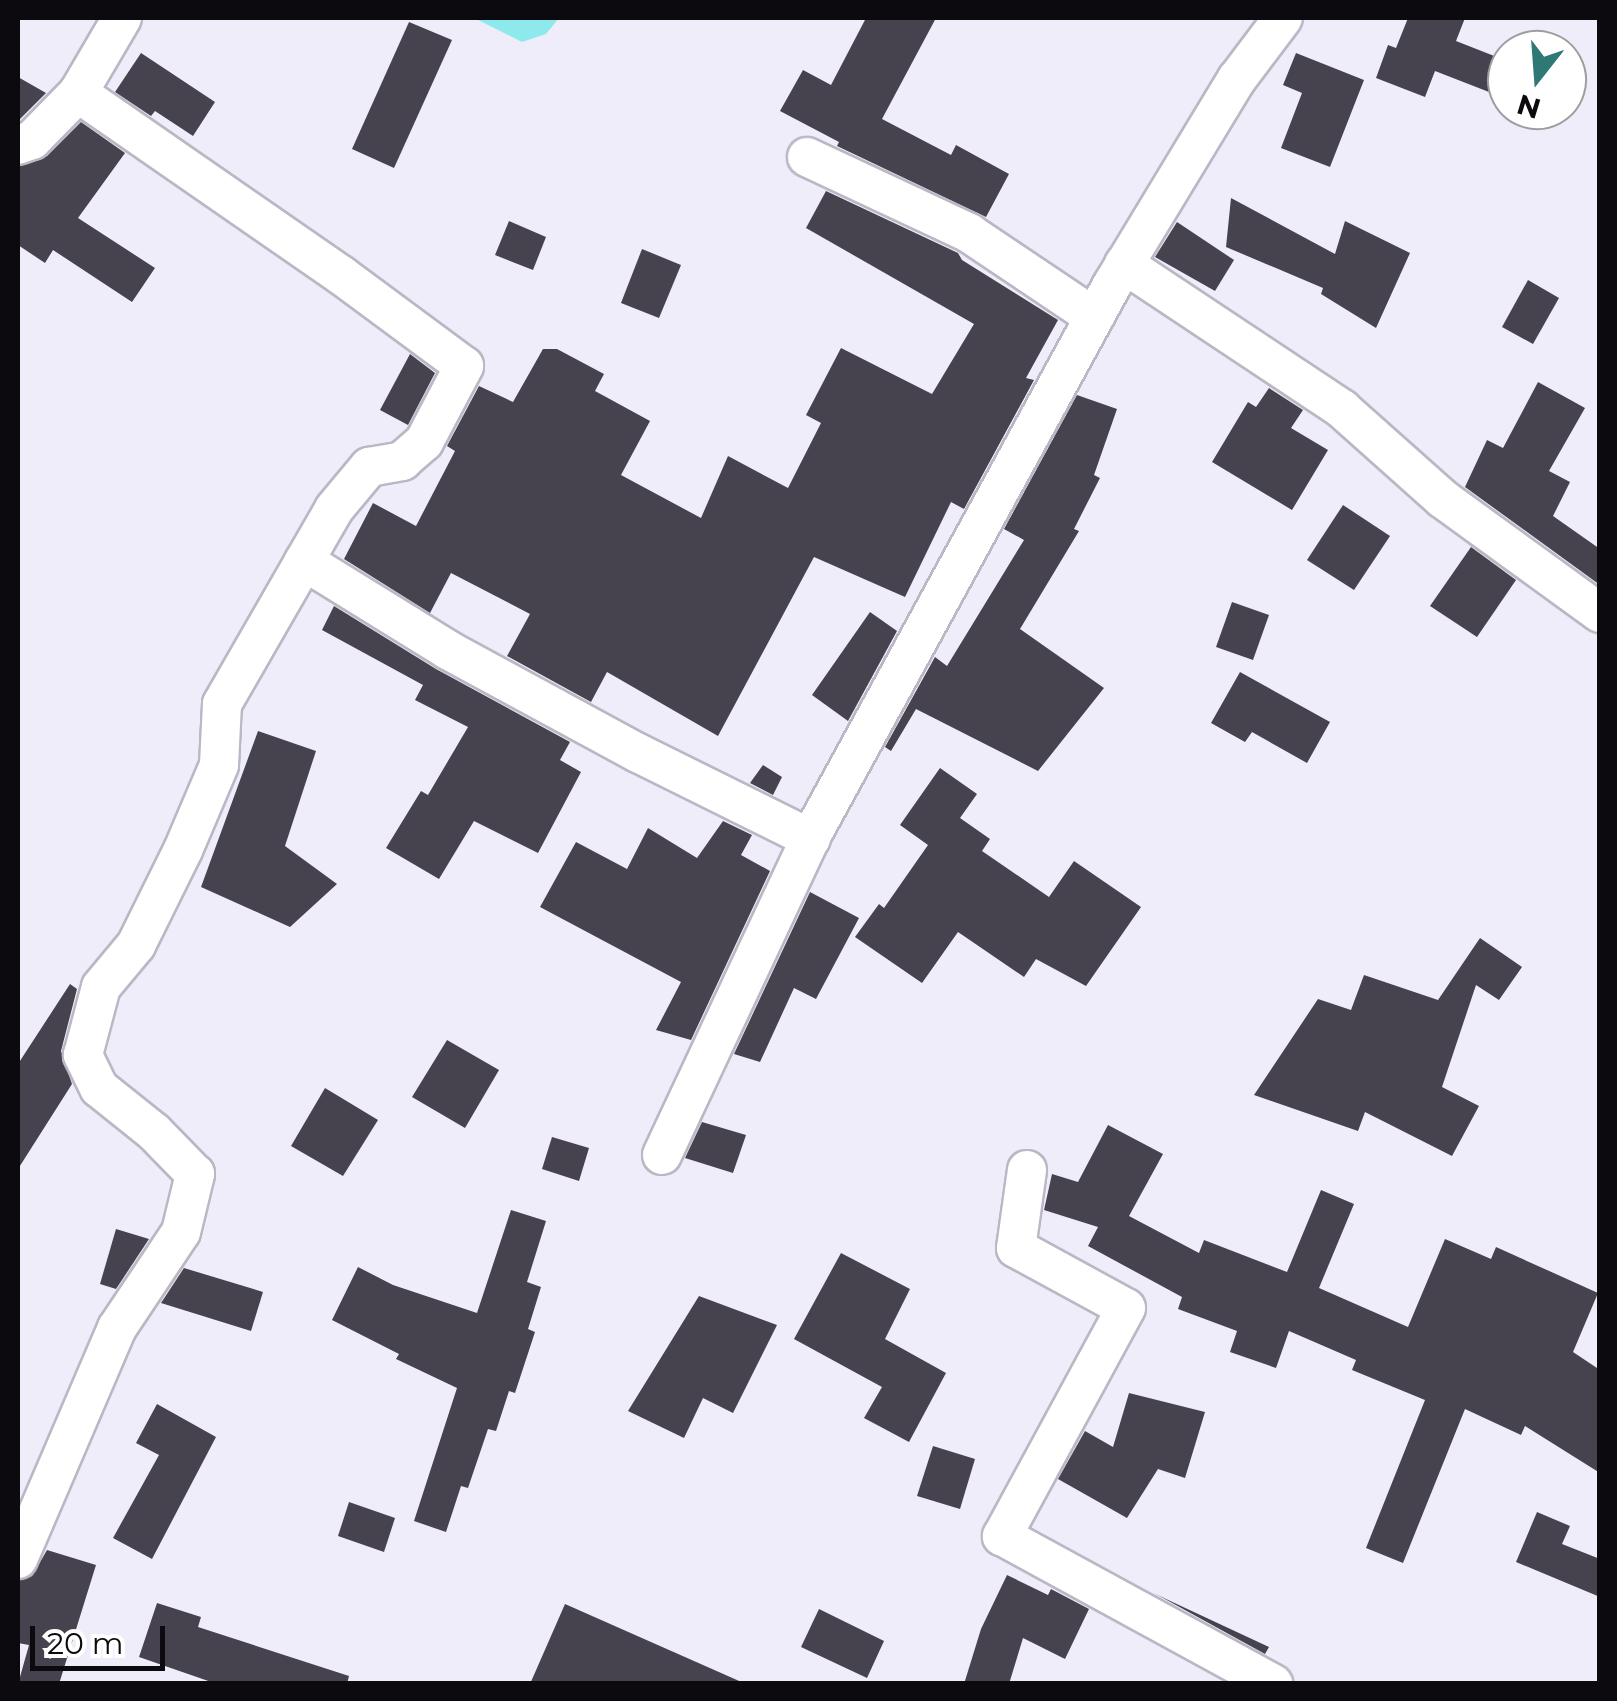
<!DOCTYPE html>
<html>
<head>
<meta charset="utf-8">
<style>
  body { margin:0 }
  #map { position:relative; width:1617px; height:1701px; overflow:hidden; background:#f0edfb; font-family:Montserrat,sans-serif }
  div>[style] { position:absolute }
  .water>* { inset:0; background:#8de9eb }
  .building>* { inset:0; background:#46434e }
  .roads { filter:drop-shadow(2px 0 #bbb7c4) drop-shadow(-2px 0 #bbb7c4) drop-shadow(0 2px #bbb7c4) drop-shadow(0 -2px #bbb7c4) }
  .minor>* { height:38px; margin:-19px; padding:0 19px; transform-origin:19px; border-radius:19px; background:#fff }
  span { translate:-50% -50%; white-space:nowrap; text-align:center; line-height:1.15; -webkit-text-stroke:10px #fff; paint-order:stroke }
  .frame { position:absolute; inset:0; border:20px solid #0c0a0f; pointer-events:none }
  .north { position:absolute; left:1487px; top:30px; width:100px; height:100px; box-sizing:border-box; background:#fff; border:2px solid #9e9d9f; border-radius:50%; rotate:197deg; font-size:28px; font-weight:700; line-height:40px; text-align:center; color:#0c0a0f }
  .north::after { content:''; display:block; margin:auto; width:35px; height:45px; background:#2e7876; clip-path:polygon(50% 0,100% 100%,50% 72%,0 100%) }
  .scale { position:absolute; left:30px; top:1626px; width:135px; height:45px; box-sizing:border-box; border:5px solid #0c0a0f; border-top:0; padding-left:12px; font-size:30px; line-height:35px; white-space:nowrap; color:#0c0a0f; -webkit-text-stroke:8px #fff; paint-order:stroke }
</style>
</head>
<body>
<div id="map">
  <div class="water">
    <div style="clip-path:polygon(474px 18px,559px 18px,546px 34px,522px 42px)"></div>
  </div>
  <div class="building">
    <div style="clip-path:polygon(866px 18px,936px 18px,882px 119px,951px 155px,956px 145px,1009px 174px,986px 217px,837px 146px,839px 142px,780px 111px,803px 70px,831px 85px)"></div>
    <div style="clip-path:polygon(1408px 18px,1465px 18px,1456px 41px,1507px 61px,1507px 99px,1435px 71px,1425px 97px,1376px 78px,1388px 45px,1396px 48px)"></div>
    <div style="clip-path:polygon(409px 22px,452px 40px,394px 168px,352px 149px)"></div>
    <div style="clip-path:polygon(141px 53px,215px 102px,193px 136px,155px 111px,151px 116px,115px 92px)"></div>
    <div style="clip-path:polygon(1296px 53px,1364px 80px,1330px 167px,1281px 148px,1302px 93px,1283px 85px)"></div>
    <div style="clip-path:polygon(18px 77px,46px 93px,18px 121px)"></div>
    <div style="clip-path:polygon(81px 122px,125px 153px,78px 218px,155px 268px,132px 302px,53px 250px,45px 263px,18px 245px,18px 167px,47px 156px)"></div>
    <div style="clip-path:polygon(826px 191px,958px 253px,962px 260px,1058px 320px,1026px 378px,1034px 380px,964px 509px,951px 502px,905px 597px,814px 557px,718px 736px,607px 672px,591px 702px,507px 656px,530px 614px,451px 573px,430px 613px,344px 559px,373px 503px,416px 526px,455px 451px,447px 446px,479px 386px,513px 402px,543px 349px,557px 349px,604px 374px,595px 391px,650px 421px,621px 475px,701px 518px,728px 456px,788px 488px,821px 423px,806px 415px,841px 348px,932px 394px,974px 324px,806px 228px)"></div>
    <div style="clip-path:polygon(1231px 198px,1335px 254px,1345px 221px,1410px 253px,1376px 328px,1321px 294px,1323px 288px,1226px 247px)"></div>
    <div style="clip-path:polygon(509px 221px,546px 237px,533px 270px,495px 255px)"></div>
    <div style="clip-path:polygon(1177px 222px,1234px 260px,1215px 291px,1155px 257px)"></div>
    <div style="clip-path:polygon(642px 249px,681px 265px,659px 318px,621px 303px)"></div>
    <div style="clip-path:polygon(1528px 280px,1559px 298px,1533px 344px,1502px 327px)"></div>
    <div style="clip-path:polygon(410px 354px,435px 373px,408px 425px,380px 410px)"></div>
    <div style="clip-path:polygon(1538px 382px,1585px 408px,1549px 471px,1570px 482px,1553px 516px,1600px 549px,1600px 585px,1465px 487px,1487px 440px,1503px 448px)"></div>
    <div style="clip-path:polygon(1269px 388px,1303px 410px,1291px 428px,1328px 450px,1292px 510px,1212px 462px,1248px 402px,1256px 407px)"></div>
    <div style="clip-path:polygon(1077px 395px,1117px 409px,1094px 475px,1100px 478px,1074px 529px,1079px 531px,1020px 629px,1104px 688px,1038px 771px,916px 709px,891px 751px,885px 747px,935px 657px,947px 666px,1024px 540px,1004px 529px)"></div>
    <div style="clip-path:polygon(1343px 505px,1390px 536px,1354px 590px,1307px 560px)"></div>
    <div style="clip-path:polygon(1471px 547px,1516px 580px,1477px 637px,1430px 606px)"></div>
    <div style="clip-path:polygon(1232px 602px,1269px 615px,1253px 660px,1216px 647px)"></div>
    <div style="clip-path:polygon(334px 606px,436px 669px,570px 742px,560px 760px,581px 772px,538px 853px,474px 821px,439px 879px,386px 848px,421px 791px,428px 795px,468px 727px,415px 700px,423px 685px,322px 630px)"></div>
    <div style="clip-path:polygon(870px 612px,897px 631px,848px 721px,812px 695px)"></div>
    <div style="clip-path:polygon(1240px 672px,1330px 722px,1307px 763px,1252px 732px,1245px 742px,1211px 723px)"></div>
    <div style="clip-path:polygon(258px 731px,316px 751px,285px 846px,337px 884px,290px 927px,201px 887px)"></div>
    <div style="clip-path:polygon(763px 765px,782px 777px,773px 795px,750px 783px)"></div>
    <div style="clip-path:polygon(940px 768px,977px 794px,960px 818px,990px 839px,982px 851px,1049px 897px,1074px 861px,1141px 907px,1086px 986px,1036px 959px,1024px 977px,958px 932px,922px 983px,855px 937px,879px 904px,884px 908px,928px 845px,900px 825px)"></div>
    <div style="clip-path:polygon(723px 821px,752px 835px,741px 855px,770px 871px,691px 1040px,656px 1030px,681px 982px,540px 907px,576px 842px,627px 869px,648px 828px,697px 858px)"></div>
    <div style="clip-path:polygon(810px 892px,859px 918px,816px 999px,794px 988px,760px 1062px,734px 1054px)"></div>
    <div style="clip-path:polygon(1480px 938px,1522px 967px,1499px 1000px,1476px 985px,1442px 1087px,1479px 1106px,1452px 1156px,1365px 1112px,1358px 1131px,1254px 1095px,1318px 999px,1351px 1010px,1364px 975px,1438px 1000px)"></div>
    <div style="clip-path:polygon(70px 984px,77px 989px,61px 1051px,72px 1084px,18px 1169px,18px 1064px)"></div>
    <div style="clip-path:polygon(447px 1040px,499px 1070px,465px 1128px,412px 1097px)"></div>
    <div style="clip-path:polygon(325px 1088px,378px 1120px,343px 1176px,291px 1146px)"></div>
    <div style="clip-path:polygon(702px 1122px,746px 1135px,733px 1173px,685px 1158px)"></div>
    <div style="clip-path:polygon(1108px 1125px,1163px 1154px,1129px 1216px,1199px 1253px,1204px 1240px,1287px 1272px,1321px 1190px,1354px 1204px,1319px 1288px,1408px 1327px,1445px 1239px,1491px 1259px,1496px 1247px,1598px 1293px,1573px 1352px,1600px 1370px,1600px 1473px,1525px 1426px,1521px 1435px,1465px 1409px,1403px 1563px,1366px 1548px,1425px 1400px,1352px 1370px,1356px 1360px,1289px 1331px,1276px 1368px,1230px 1352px,1237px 1331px,1178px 1309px,1182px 1297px,1088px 1246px,1098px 1227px,1044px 1210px,1052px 1174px,1078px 1182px)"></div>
    <div style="clip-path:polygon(552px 1137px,589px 1148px,579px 1181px,542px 1169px)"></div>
    <div style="clip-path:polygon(511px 1210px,546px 1221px,527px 1282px,541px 1287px,528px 1329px,535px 1332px,515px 1393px,509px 1391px,496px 1431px,488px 1429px,468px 1488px,461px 1486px,446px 1532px,414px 1521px,457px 1388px,396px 1359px,399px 1354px,332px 1320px,358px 1267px,393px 1285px,477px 1313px)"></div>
    <div style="clip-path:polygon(116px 1229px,149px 1239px,116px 1289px,100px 1284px)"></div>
    <div style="clip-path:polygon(841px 1253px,910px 1289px,885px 1339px,946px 1373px,909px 1442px,864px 1418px,882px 1387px,794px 1339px)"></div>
    <div style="clip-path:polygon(184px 1268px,263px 1292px,251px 1331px,161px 1303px)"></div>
    <div style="clip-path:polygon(699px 1296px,777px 1325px,733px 1413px,703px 1398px,684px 1438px,628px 1411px)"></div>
    <div style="clip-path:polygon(1129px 1393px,1205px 1412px,1185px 1478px,1158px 1469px,1127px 1518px,1058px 1479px,1085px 1431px,1113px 1447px)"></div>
    <div style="clip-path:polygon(157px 1404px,216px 1437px,152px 1559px,113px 1538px,159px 1455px,136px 1443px)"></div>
    <div style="clip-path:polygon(933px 1446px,975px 1459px,960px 1509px,917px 1496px)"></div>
    <div style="clip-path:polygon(349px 1502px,395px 1518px,384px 1552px,338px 1536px)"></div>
    <div style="clip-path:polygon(1537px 1512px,1570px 1526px,1562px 1544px,1600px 1559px,1600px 1597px,1516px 1562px)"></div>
    <div style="clip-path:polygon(47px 1550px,96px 1565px,59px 1684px,18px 1684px,29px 1645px,18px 1643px,18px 1581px,32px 1576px)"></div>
    <div style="clip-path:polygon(1007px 1575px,1048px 1595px,1051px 1589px,1089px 1609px,1065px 1659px,1023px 1638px,1009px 1684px,964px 1684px,981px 1629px)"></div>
    <div style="clip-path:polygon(1154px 1593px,1166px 1599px,1269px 1647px,1265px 1654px)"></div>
    <div style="clip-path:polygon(157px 1603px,201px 1617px,198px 1627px,349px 1676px,347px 1684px,217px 1684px,139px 1657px)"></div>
    <div style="clip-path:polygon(565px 1604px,746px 1684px,530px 1684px)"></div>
    <div style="clip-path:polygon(819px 1609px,884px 1641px,867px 1678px,801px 1647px)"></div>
  </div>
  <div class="roads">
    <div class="minor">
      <div style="left:18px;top:145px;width:15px;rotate:-20deg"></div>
      <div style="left:32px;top:140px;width:66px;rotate:-45.6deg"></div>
      <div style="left:78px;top:93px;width:87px;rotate:-59.6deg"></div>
      <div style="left:807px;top:157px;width:179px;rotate:25.1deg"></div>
      <div style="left:969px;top:233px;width:151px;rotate:33.9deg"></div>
      <div style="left:1124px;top:264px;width:262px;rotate:33.6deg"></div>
      <div style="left:1342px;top:409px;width:135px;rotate:41.7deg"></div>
      <div style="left:1443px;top:499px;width:194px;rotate:36deg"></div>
      <div style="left:304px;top:561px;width:169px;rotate:31.7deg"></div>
      <div style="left:448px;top:650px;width:216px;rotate:28.5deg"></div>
      <div style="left:638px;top:753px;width:193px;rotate:26.4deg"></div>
      <div style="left:662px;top:1155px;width:360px;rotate:-64.9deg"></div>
      <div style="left:815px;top:829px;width:620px;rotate:-61.37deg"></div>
      <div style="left:1112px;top:285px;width:241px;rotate:-58.8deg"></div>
      <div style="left:1237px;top:79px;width:76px;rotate:-53deg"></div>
      <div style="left:1027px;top:1170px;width:79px;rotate:98deg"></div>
      <div style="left:1016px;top:1248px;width:125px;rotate:28.6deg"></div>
      <div style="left:1126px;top:1308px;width:260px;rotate:118.5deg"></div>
      <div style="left:1002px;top:1536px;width:309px;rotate:28.6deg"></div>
      <div style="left:18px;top:1559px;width:251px;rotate:-66.8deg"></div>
      <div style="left:117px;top:1328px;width:115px;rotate:-56.3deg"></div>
      <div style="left:181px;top:1232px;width:60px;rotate:-76.4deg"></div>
      <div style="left:195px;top:1174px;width:59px;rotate:-134.3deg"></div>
      <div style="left:154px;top:1132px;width:70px;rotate:-141.3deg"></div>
      <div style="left:99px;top:1088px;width:37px;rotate:-116deg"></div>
      <div style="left:83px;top:1055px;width:70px;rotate:-75.2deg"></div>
      <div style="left:101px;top:987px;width:55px;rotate:-50.2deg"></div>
      <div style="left:136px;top:945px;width:106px;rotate:-63.7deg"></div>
      <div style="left:183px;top:850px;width:92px;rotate:-67deg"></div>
      <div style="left:219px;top:765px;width:61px;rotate:-87.2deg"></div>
      <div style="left:222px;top:704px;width:225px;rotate:-60.1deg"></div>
      <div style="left:334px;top:509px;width:55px;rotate:-50.2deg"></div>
      <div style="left:369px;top:467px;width:34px;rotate:-10deg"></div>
      <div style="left:402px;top:461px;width:29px;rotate:-41deg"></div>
      <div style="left:424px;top:442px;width:86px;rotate:-62.2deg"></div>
      <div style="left:464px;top:366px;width:153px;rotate:-143.5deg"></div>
      <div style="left:341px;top:275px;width:320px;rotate:-145.3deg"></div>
    </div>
  </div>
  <div class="frame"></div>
  <div class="north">N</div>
  <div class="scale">20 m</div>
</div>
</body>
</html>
